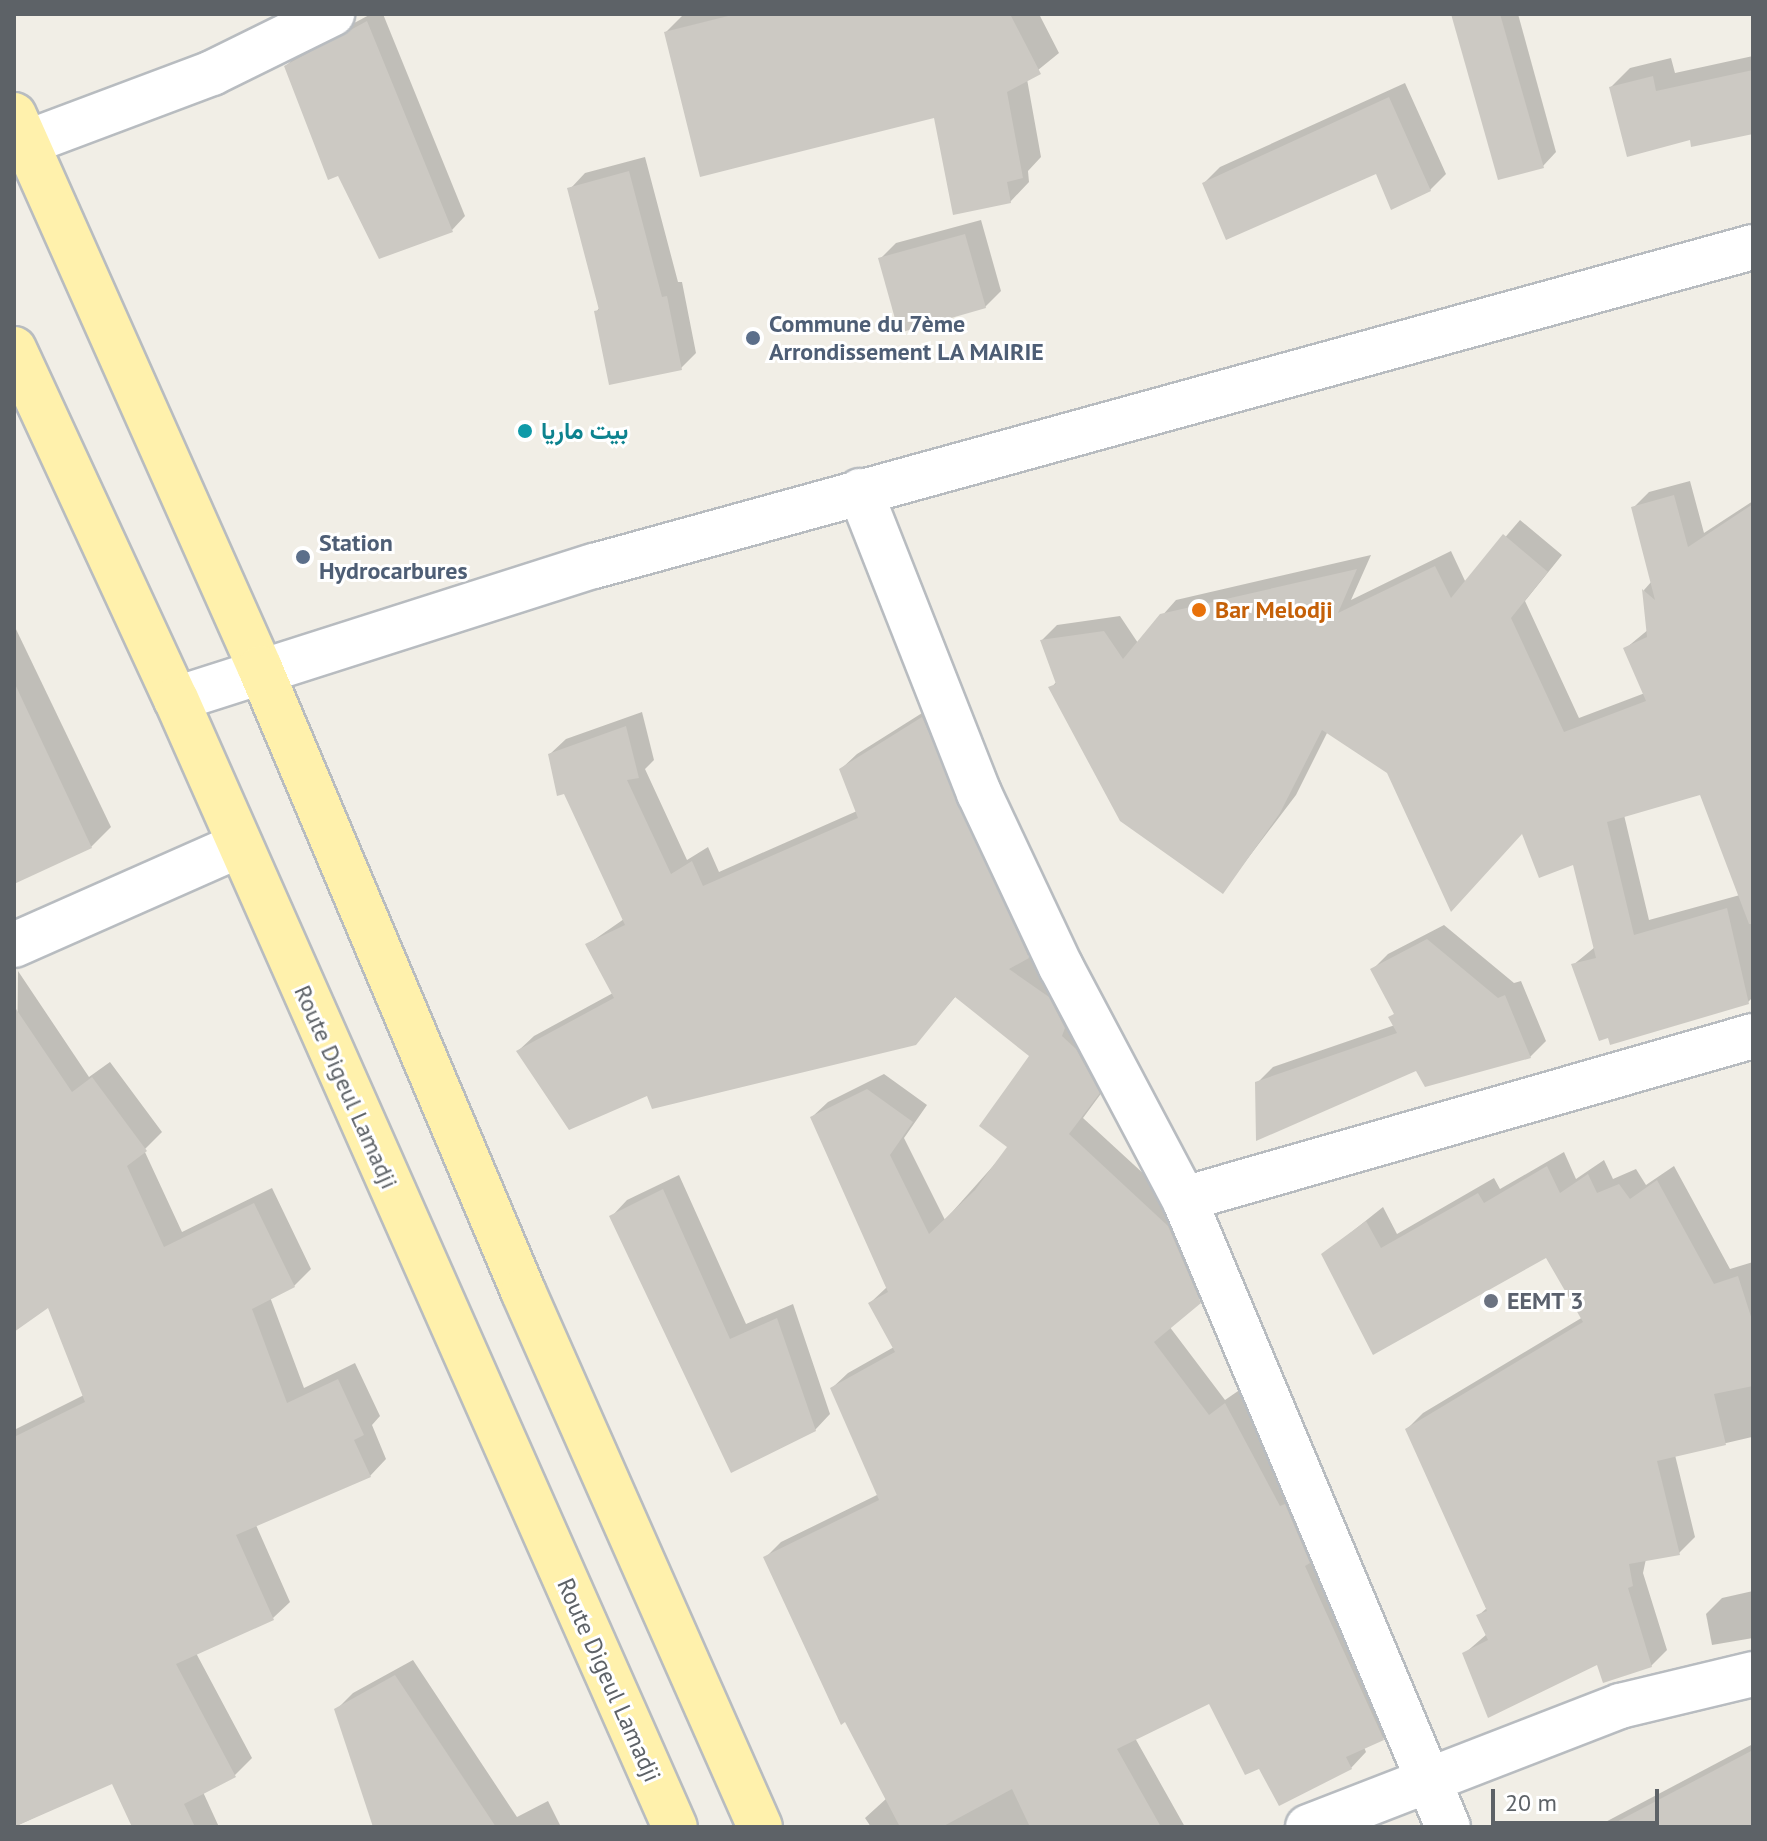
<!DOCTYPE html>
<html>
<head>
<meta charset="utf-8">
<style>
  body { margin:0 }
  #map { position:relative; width:1767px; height:1841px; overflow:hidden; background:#f1eee6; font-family:"PT Sans",Vazirmatn,sans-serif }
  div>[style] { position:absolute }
  .shadow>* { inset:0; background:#0003 }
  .building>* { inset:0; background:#ccc9c3 }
  .roads { filter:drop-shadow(2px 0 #b8bcc0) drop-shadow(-2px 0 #b8bcc0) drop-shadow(0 2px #b8bcc0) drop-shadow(0 -2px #b8bcc0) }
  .minor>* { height:44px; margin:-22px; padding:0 22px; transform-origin:22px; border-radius:22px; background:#fff }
  .major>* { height:44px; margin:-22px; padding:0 22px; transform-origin:22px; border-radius:22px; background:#fff1ac }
  .dots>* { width:22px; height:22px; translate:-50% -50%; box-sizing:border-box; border:4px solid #fff; border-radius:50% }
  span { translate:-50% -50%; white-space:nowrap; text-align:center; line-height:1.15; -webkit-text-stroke:6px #fff; paint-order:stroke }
  .service-label { font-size:24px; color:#4e5e75; font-weight:700 }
  .left { translate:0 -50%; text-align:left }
  .culture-label { font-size:24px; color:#0d838f; font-weight:700 }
  .food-label { font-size:24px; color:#c56008; font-weight:700 }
  .street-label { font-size:24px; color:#5d6267 }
  .worship-label { font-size:24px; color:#5b616d; font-weight:700 }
  .frame { position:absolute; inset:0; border:16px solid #5d6267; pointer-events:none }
  .scale { position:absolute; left:1491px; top:1789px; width:168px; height:36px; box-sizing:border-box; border:4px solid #5d6267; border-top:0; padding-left:10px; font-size:24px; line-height:28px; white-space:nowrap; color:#5d6267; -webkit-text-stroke:6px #fff; paint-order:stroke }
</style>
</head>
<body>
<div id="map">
  <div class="shadow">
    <div style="clip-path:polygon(371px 14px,383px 14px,465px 216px,452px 230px,286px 66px,300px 52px)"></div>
    <div style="clip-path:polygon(684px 14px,1039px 14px,1059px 53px,1027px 79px,1041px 157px,1028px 171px,1029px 182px,1010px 202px,935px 116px,666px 32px)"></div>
    <div style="clip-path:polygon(1453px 14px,1518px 14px,1556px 152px,1543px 166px)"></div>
    <div style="clip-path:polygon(1753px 56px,1753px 132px,1691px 137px,1611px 87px,1630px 68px,1671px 58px,1675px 73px)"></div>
    <div style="clip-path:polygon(1405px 83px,1446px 174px,1430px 190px,1377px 172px,1204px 183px,1220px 167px)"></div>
    <div style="clip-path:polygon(645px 157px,678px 282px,682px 282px,696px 353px,681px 368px,596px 312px,600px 307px,570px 189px,585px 173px)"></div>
    <div style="clip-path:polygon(981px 220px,1001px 291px,985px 307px,880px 259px,896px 243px)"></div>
    <div style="clip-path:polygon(evenodd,1690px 481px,1704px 533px,1753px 501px,1753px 997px,1748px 1002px,1573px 965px,1595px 947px,1575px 862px,1523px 831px,1389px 772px,1328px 731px,1296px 795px,1223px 891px,1051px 688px,1057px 681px,1042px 640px,1057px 625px,1120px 616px,1138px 643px,1176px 600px,1371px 555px,1351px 600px,1451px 551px,1466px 583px,1520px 520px,1562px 555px,1525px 601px,1579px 718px,1645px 693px,1626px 648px,1649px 629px,1644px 590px,1652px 581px,1634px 507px,1649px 492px,1690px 481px,1701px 793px,1740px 895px,1649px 920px,1624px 815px,1701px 793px)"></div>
    <div style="clip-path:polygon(14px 625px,111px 827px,91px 847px,14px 881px)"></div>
    <div style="clip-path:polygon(938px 703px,1044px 941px,1028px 956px,1064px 982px,1114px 1076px,1083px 1118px,1183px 1210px,1215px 1286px,1169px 1326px,1225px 1400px,1241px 1389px,1399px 1723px,1383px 1739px,1364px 1747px,1366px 1752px,1351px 1768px,1260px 1766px,1210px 1701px,1135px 1738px,1185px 1827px,871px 1827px,865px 1818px,887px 1798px,765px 1558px,781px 1542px,879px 1494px,832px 1388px,848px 1373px,894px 1347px,870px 1303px,887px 1287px,812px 1117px,828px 1102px,884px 1074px,927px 1105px,904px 1138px,945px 1220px,1010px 1147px,1032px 1055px,956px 996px,915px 1043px,648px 1094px,518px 1051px,534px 1036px,613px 993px,588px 944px,624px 919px,550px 754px,566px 739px,642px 712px,654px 760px,645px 769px,687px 860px,708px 847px,719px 872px,857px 811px,841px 769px,857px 754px)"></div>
    <div style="clip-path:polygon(1444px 925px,1514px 983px,1521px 981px,1546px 1041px,1530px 1057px,1257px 1083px,1273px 1067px,1395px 1025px,1396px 1012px,1373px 969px,1388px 954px)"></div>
    <div style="clip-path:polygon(18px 971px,89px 1077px,110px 1062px,162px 1132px,144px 1150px,182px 1232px,272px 1188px,311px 1269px,294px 1286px,270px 1297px,304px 1388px,355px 1363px,380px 1416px,372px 1425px,386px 1459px,370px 1476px,256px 1525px,290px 1602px,273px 1618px,196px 1653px,252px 1758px,235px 1775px,203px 1792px,219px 1827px,134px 1827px,113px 1781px,14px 1827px,14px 1430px,84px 1395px,49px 1305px,14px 1329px)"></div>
    <div style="clip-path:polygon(1564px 1152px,1576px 1179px,1604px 1160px,1613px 1179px,1636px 1169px,1646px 1185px,1674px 1166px,1730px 1269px,1753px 1262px,1753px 1442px,1752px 1437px,1675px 1455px,1695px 1537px,1679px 1553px,1646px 1559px,1643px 1573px,1667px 1650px,1651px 1666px,1465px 1653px,1487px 1634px,1479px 1615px,1488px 1607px,1407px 1429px,1423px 1413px,1583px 1317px,1547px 1255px,1324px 1254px,1383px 1207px,1397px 1234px,1494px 1178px,1500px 1189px)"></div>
    <div style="clip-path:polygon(679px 1175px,746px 1324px,793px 1304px,830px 1414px,815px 1430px,612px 1216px,627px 1200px)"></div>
    <div style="clip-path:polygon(1753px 1591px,1753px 1638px,1712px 1645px,1706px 1614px,1722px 1598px)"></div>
    <div style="clip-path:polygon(413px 1660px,517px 1817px,548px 1801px,561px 1827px,375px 1827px,336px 1710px,353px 1693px)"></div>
    <div style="clip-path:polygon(1753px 1744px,1753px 1827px,1596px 1827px)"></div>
  </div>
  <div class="building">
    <div style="clip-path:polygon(736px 14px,1010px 14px,1041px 74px,1007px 92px,1023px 178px,1007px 182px,1011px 203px,953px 215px,934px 118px,700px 177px,664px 32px)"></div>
    <div style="clip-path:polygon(1451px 14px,1500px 14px,1544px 168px,1498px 180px)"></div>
    <div style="clip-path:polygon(367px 21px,453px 232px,379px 259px,338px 176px,328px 180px,284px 66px)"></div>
    <div style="clip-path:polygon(1753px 70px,1753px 134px,1691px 147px,1690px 140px,1627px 157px,1609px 87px,1653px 76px,1656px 91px)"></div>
    <div style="clip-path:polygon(1389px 97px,1431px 191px,1391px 210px,1376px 174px,1226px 240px,1202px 183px)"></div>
    <div style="clip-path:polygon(629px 171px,662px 297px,667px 296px,682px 370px,609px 385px,594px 311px,599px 310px,567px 188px)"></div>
    <div style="clip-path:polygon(965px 234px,986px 308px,899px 333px,878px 258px)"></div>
    <div style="clip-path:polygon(1674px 495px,1688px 547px,1753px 504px,1753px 924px,1749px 924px,1700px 795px,1607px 822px,1634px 935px,1727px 908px,1749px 1004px,1610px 1045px,1608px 1038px,1599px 1041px,1571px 964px,1596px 958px,1573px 865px,1539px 878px,1522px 834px,1451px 912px,1387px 773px,1322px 730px,1280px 813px,1223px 894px,1120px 821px,1048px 687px,1056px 684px,1040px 640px,1104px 631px,1123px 659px,1160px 614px,1357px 569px,1338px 613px,1435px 566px,1451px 598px,1503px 534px,1548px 572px,1511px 618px,1564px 732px,1646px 701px,1623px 648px,1647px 637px,1642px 589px,1655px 600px,1631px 507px)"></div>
    <div style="clip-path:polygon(14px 682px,92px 848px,14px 884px)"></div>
    <div style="clip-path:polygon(922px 717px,1029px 958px,1009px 969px,1049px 997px,1065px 1028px,1062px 1036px,1076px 1049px,1100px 1093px,1069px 1134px,1168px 1226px,1201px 1303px,1154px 1342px,1209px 1415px,1225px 1403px,1280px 1506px,1285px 1504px,1310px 1563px,1305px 1566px,1384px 1740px,1346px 1757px,1352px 1769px,1279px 1806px,1259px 1769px,1245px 1775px,1209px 1704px,1117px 1749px,1161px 1827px,1030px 1827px,1012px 1789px,942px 1827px,900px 1827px,845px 1722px,841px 1725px,763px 1557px,879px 1500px,830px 1388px,895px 1352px,868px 1303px,888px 1292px,810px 1117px,867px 1089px,913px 1122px,890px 1155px,929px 1234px,975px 1190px,1007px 1147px,979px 1126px,1029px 1056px,955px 997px,916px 1045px,652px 1109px,647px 1096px,569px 1130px,516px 1051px,614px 998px,585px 944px,625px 925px,564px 794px,557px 796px,548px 754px,626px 726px,639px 778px,627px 780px,671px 874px,692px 861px,703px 886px,858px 818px,839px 769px)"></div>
    <div style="clip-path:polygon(1427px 939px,1498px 998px,1505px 995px,1531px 1058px,1425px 1087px,1416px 1071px,1256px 1141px,1255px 1082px,1397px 1033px,1388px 1017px,1394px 1014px,1370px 969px)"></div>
    <div style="clip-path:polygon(14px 1006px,72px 1092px,92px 1077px,147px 1151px,127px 1166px,164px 1247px,254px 1203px,295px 1287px,252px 1309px,287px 1403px,338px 1379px,364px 1435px,354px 1440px,371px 1477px,236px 1535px,274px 1620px,176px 1664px,236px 1777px,184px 1804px,195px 1827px,132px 1827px,112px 1784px,14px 1827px,14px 1437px,85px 1402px,48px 1308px,14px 1332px)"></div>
    <div style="clip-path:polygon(1547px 1166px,1560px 1193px,1588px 1174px,1597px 1193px,1619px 1184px,1630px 1199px,1657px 1180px,1714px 1284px,1738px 1276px,1753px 1323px,1753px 1386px,1714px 1394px,1726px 1445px,1657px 1461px,1680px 1555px,1629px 1564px,1633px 1586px,1628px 1588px,1652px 1667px,1603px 1683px,1597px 1665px,1488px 1718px,1462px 1653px,1488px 1640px,1476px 1615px,1487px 1611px,1405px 1429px,1583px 1322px,1546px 1258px,1373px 1355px,1321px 1254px,1366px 1221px,1381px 1248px,1478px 1193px,1484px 1203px)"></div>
    <div style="clip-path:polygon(663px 1189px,730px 1339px,777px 1318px,816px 1431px,731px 1473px,609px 1216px)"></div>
    <div style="clip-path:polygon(395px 1675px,496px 1827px,373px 1827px,334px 1709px)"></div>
    <div style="clip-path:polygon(1753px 1750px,1753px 1827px,1607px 1827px)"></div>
  </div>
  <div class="roads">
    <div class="minor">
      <div style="left:26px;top:143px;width:199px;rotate:-20.6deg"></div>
      <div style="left:212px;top:73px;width:134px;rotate:-26.2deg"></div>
      <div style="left:860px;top:491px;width:325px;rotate:68.5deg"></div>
      <div style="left:979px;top:793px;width:192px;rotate:64.8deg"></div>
      <div style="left:1061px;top:967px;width:263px;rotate:62.1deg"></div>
      <div style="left:1184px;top:1199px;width:681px;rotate:67.2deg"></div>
      <div style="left:176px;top:699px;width:439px;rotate:-17.7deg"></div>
      <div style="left:594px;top:566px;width:1202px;rotate:-15.39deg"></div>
      <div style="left:14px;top:945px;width:247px;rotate:-23.9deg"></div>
      <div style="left:1184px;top:1199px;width:592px;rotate:-15.99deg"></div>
      <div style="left:1308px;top:1827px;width:335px;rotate:-21.2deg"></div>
      <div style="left:1620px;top:1706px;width:137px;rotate:-13.5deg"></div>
    </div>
    <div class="major">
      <div style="left:14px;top:115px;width:605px;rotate:66.02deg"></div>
      <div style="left:260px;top:668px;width:676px;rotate:67.11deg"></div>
      <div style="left:523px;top:1291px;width:586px;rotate:66.15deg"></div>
      <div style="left:14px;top:349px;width:386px;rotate:65.2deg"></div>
      <div style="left:176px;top:699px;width:1233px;rotate:66.14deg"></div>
    </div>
  </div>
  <div class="dots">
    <div style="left:753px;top:338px;background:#5c6f8a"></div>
    <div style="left:525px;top:431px;background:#0f9aa8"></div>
    <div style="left:303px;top:557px;background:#5c6f8a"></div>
    <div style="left:1199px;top:610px;background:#e8710a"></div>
    <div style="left:1491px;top:1301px;background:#6b7280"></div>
  </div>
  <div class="service-label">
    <span class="left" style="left:769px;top:338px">Commune du 7ème<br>Arrondissement LA MAIRIE</span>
    <span class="left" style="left:319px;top:557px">Station<br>Hydrocarbures</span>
  </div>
  <div class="culture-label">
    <span class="left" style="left:541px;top:431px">بيت ماريا</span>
  </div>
  <div class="food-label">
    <span class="left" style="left:1215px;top:610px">Bar Melodji</span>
  </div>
  <div class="street-label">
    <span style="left:346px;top:1087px;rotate:66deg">Route Digeul Lamadji</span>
    <span style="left:609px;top:1680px;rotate:66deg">Route Digeul Lamadji</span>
  </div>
  <div class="worship-label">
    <span class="left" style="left:1507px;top:1301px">EEMT 3</span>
  </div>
  <div class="frame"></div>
  <div class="scale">20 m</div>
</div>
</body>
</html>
